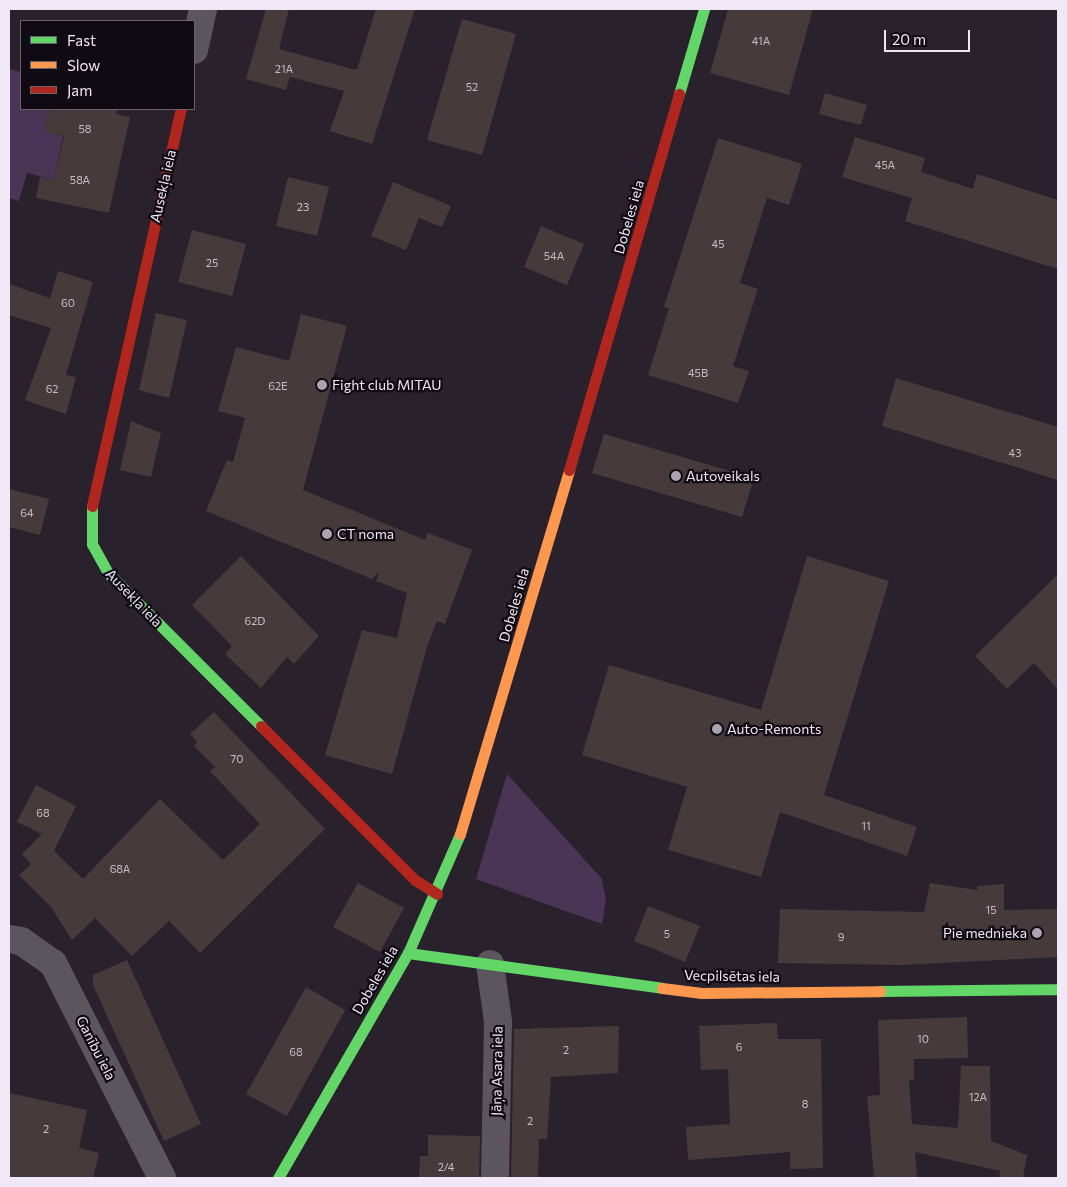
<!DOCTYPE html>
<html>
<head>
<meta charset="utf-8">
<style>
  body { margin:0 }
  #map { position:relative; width:1067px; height:1187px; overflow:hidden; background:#29222d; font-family:Commissioner,sans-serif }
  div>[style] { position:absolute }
  .green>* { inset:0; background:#4a3556 }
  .building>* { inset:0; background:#473a3b }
  .street>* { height:28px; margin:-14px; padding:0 14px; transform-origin:14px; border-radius:14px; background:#5b565e }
  .fast>* { height:11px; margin:-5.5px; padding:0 5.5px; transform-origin:5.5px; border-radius:5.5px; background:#63d668 }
  .slow>* { height:11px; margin:-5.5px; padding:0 5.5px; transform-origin:5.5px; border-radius:5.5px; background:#ff974d }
  .jam>* { height:11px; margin:-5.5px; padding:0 5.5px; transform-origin:5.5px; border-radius:5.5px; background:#b3261e }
  .dots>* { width:14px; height:14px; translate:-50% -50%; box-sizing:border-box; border:2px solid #100a13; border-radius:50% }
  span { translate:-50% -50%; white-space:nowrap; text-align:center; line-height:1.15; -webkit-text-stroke:4.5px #100a13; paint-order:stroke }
  .number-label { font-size:11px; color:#c6bcc7 }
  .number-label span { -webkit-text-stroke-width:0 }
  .street-label { font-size:14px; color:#f0e8f6 }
  .poi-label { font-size:14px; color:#f0e8f6 }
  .left { translate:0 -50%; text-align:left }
  .right { translate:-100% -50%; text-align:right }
  .frame { position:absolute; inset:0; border:10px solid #f0e8f6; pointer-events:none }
  .legend { position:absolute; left:20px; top:20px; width:175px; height:90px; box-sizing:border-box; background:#100a13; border:1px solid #6a636e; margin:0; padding:6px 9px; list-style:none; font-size:15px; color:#f0e8f6 }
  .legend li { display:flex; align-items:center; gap:10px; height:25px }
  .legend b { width:25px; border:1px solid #6a636e }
  .scale { position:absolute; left:884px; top:30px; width:86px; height:22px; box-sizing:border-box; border:2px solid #f0e8f6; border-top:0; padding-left:6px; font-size:15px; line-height:18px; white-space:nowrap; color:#f0e8f6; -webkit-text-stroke:4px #100a13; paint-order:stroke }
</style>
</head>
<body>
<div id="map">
  <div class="green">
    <div style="clip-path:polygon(9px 69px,21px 72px,21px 109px,49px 109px,44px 132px,63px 136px,54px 180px,27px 173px,19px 201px,9px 198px)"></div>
    <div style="clip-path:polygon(507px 774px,602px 879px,606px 900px,602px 924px,476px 879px)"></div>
  </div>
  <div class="building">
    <div style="clip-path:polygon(266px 9px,289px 9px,279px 49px,352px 69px,357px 69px,376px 9px,415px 9px,372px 144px,330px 131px,344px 91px,290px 77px,286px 90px,246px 79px)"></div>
    <div style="clip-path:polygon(728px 9px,813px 9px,789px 95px,710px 73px)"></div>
    <div style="clip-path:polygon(462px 19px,516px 34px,482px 155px,427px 140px)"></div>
    <div style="clip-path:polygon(825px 93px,867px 105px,861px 125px,819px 114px)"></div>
    <div style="clip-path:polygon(49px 109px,117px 109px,116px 114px,130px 117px,109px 213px,36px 198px,40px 177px,54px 180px,64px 136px,44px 132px)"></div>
    <div style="clip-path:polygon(855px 137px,925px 158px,921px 172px,973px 189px,977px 174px,1058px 200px,1058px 269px,905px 221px,912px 198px,842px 177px)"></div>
    <div style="clip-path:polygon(718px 138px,802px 164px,789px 205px,767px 198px,740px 283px,758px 289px,733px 366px,749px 371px,738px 403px,648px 375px,669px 308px,664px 307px)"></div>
    <div style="clip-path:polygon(288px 177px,329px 187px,317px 236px,276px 226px)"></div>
    <div style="clip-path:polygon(393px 182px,451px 206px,442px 227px,419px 218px,406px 250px,371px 236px)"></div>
    <div style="clip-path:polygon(541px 226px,584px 244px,567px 285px,524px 267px)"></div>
    <div style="clip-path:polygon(192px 230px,246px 244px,232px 296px,178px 282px)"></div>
    <div style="clip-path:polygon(58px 271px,93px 282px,66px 375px,76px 377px,66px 414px,25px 400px,51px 328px,9px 315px,9px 284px,50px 298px)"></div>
    <div style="clip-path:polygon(156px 313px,187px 320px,169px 398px,139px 390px)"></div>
    <div style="clip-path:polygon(301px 314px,347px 326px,303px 490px,425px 540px,428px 533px,472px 550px,445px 624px,437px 621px,427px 647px,392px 774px,325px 755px,362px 630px,397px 638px,407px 593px,376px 581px,379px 572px,372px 579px,206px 511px,227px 460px,233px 462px,245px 418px,218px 411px,236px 347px,289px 361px)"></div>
    <div style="clip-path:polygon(896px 378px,1058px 427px,1058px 480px,882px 426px)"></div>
    <div style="clip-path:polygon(131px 421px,161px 433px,151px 477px,120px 470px)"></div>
    <div style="clip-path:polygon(604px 434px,754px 478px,742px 517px,592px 473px)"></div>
    <div style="clip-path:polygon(9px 489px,49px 499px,40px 535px,9px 527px)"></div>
    <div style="clip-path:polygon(241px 556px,319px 636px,294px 664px,287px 657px,261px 688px,225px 654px,232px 646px,192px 605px)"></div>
    <div style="clip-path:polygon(807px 556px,889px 581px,824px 795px,917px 827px,907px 856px,780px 812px,761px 877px,668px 850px,687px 787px,582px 755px,609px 665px,761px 710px)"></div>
    <div style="clip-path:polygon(1058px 574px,1058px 689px,1034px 663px,1007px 689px,975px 656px)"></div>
    <div style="clip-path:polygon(214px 712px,325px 829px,200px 953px,169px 921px,132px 956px,95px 918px,72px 940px,51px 907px,19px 875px,31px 864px,22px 854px,42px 834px,17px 822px,36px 785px,76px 806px,54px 851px,83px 879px,160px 799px,223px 860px,260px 824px,210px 771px,215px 767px,194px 746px,197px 742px,190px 734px)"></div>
    <div style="clip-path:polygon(358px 883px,404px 908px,380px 952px,333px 927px)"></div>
    <div style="clip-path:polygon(930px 883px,977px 890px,977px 886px,1004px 884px,1004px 910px,1058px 909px,1058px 957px,902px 965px,778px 963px,780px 909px,924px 912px)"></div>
    <div style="clip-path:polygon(648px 906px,700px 926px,685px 962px,634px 941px)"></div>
    <div style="clip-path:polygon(127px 960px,201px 1124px,164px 1141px,93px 985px,93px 975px)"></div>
    <div style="clip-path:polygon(306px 987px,345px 1010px,287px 1116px,246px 1094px)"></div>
    <div style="clip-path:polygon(967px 1017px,968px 1058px,914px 1059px,914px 1080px,909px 1080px,912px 1124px,958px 1128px,961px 1066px,990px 1066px,991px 1141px,1027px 1155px,1023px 1178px,999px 1178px,1000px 1171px,915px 1152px,917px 1178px,874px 1178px,867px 1096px,880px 1095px,878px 1020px)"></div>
    <div style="clip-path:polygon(777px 1023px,778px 1039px,821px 1039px,823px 1168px,790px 1169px,790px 1152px,688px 1160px,686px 1127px,730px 1124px,728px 1069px,701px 1070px,699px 1026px)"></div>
    <div style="clip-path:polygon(619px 1026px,618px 1073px,551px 1077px,547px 1139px,539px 1139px,538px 1178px,511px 1178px,514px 1029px)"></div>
    <div style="clip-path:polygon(9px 1093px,87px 1110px,79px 1148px,99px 1153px,93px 1178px,9px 1178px)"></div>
    <div style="clip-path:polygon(428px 1135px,480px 1136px,479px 1178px,419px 1178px,420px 1156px,428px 1156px)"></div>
  </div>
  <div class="street">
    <div style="left:194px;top:50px;width:42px;rotate:-77.6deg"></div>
    <div style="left:9px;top:939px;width:12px;rotate:9deg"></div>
    <div style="left:21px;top:941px;width:39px;rotate:35deg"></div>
    <div style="left:53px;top:963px;width:241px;rotate:63.1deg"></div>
    <div style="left:490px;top:964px;width:59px;rotate:82.1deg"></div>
    <div style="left:498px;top:1022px;width:156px;rotate:91.1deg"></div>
  </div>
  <div class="fast">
    <div style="left:679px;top:94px;width:89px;rotate:-73.6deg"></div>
    <div style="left:92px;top:506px;width:38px;rotate:90deg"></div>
    <div style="left:92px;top:544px;width:33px;rotate:61deg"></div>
    <div style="left:108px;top:573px;width:216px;rotate:45deg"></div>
    <div style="left:408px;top:953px;width:256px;rotate:7.8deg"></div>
    <div style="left:880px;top:991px;width:178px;rotate:-0.6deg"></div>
    <div style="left:278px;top:1178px;width:260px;rotate:-60deg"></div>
    <div style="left:408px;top:953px;width:130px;rotate:-66.4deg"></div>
  </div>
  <div class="slow">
    <div style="left:460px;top:834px;width:380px;rotate:-73.3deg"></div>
    <div style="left:662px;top:988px;width:40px;rotate:7.1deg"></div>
    <div style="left:702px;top:993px;width:178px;rotate:-0.6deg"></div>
  </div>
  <div class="jam">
    <div style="left:569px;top:470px;width:392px;rotate:-73.7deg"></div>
    <div style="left:92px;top:506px;width:407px;rotate:-77.4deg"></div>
    <div style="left:261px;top:726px;width:218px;rotate:45deg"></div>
    <div style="left:415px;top:880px;width:26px;rotate:32deg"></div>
  </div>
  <div class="dots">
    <div style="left:322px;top:385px;background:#aaa3b0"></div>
    <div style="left:676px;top:476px;background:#aaa3b0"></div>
    <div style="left:327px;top:534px;background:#aaa3b0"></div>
    <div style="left:717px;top:729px;background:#aaa3b0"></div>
    <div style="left:1037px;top:933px;background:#aaa3b0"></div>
  </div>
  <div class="number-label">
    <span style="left:761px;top:41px">41A</span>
    <span style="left:284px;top:69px">21A</span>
    <span style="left:472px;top:87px">52</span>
    <span style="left:85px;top:129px">58</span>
    <span style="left:885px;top:165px">45A</span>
    <span style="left:80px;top:180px">58A</span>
    <span style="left:303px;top:207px">23</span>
    <span style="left:718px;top:244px">45</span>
    <span style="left:554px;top:256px">54A</span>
    <span style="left:212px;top:263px">25</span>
    <span style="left:68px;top:303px">60</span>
    <span style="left:698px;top:373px">45B</span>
    <span style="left:278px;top:386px">62E</span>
    <span style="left:52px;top:389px">62</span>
    <span style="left:1015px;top:453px">43</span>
    <span style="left:27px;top:513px">64</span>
    <span style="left:255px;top:621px">62D</span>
    <span style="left:237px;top:759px">70</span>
    <span style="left:43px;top:813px">68</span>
    <span style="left:866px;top:826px">11</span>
    <span style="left:120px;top:869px">68A</span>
    <span style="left:991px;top:910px">15</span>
    <span style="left:667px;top:934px">5</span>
    <span style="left:841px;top:937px">9</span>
    <span style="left:923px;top:1039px">10</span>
    <span style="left:739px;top:1047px">6</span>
    <span style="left:566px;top:1050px">2</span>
    <span style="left:296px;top:1052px">68</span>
    <span style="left:978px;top:1097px">12A</span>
    <span style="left:805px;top:1104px">8</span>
    <span style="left:530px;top:1121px">2</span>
    <span style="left:46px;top:1129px">2</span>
    <span style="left:446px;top:1167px">2/4</span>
  </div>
  <div class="street-label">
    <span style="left:163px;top:186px;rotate:-77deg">Ausekļa iela</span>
    <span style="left:629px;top:217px;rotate:-74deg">Dobeles iela</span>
    <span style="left:134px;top:598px;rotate:46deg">Ausekļa iela</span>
    <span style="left:514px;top:605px;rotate:-74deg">Dobeles iela</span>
    <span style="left:732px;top:976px;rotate:1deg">Vecpilsētas iela</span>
    <span style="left:375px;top:980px;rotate:-60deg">Dobeles iela</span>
    <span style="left:96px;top:1048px;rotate:63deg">Ganību iela</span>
    <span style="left:497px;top:1071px;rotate:-89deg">Jāņa Asara iela</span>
  </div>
  <div class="poi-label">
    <span class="left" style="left:332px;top:385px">Fight club MITAU</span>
    <span class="left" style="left:686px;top:476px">Autoveikals</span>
    <span class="left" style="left:337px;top:534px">CT noma</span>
    <span class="left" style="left:727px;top:729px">Auto-Remonts</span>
    <span class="right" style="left:1027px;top:933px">Pie mednieka</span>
  </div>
  <div class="frame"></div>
  <ul class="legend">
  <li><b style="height:6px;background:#63d668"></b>Fast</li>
  <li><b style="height:6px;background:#ff974d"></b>Slow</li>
  <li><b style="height:6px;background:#b3261e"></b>Jam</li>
  </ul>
  <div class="scale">20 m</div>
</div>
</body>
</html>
